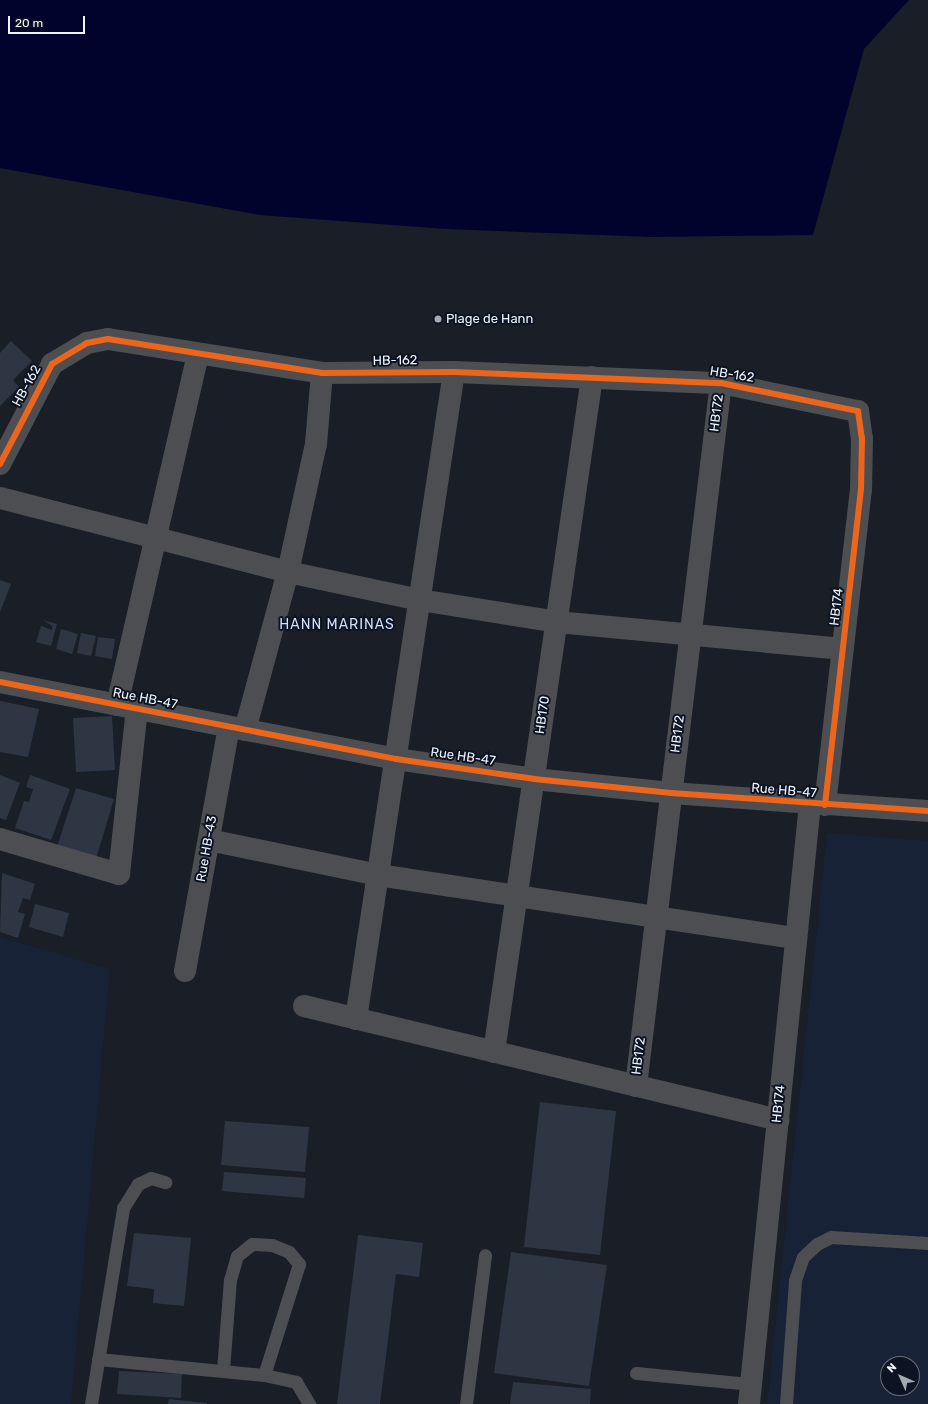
<!DOCTYPE html>
<html>
<head>
<meta charset="utf-8">
<style>
  body { margin:0 }
  #map { position:relative; width:928px; height:1404px; overflow:hidden; background:#1a1e27; font-family:Rubik,sans-serif }
  div>[style] { position:absolute }
  .built>* { inset:0; background:#172236 }
  .water>* { inset:0; background:#02032c }
  .building>* { inset:0; background:#2e3644 }
  .service>* { height:13px; margin:-6.5px; padding:0 6.5px; transform-origin:6.5px; border-radius:6.5px; background:#4d4e52 }
  .minor>* { height:22px; margin:-11px; padding:0 11px; transform-origin:11px; border-radius:11px; background:#4d4e52 }
  .cycleway>* { height:6px; margin:-3px; padding:0 3px; transform-origin:3px; border-radius:3px; background:#eb651d }
  .dots>* { width:11px; height:11px; translate:-50% -50%; box-sizing:border-box; border:2px solid #0c1423; border-radius:50% }
  span { translate:-50% -50%; white-space:nowrap; text-align:center; line-height:1.15; -webkit-text-stroke:4px #0c1423; paint-order:stroke }
  .poi-label { font-size:13px; color:#eff4fd }
  .left { translate:0 -50%; text-align:left }
  .street-label { font-size:13px; color:#eff4fd }
  .neighbourhood-label { font-size:14px; color:#d2dff5; letter-spacing:1px }
  .north { position:absolute; left:880px; top:1356px; width:40px; height:40px; box-sizing:border-box; background:#0c1423; border:1px solid #676e7a; border-radius:50%; rotate:315deg; font-size:11px; font-weight:700; line-height:16px; text-align:center; color:#eff4fd }
  .north::after { content:''; display:block; margin:auto; width:14px; height:18px; background:#a4a9b2; clip-path:polygon(50% 0,100% 100%,50% 72%,0 100%) }
  .scale { position:absolute; left:8px; top:16px; width:77px; height:18px; box-sizing:border-box; border:2px solid #eff4fd; border-top:0; padding-left:5px; font-size:12px; line-height:14px; white-space:nowrap; color:#eff4fd; -webkit-text-stroke:3px #0c1423; paint-order:stroke }
</style>
</head>
<body>
<div id="map">
  <div class="built">
    <div style="clip-path:polygon(evenodd,827px 833px,928px 841px,928px 1404px,767px 1404px,827px 833px,888px 1364px,912px 1364px,912px 1388px,888px 1388px,888px 1364px)"></div>
    <div style="clip-path:polygon(0 937px,110px 969px,71px 1404px,0 1404px)"></div>
  </div>
  <div class="water">
    <div style="clip-path:polygon(0 0,909px 0,864px 49px,813px 235px,652px 237px,446px 229px,260px 215px,0 168px)"></div>
  </div>
  <div class="building">
    <div style="clip-path:polygon(11px 341px,32px 361px,13px 380px,19px 387px,0 406px,0 353px)"></div>
    <div style="clip-path:polygon(0 580px,11px 584px,0 612px)"></div>
    <div style="clip-path:polygon(43px 620px,57px 624px,51px 646px,36px 642px,41px 626px,52px 630px,52px 626px)"></div>
    <div style="clip-path:polygon(61px 629px,78px 634px,72px 654px,56px 649px)"></div>
    <div style="clip-path:polygon(81px 633px,96px 636px,91px 656px,77px 653px)"></div>
    <div style="clip-path:polygon(98px 637px,115px 639px,112px 659px,95px 656px)"></div>
    <div style="clip-path:polygon(0 701px,39px 709px,28px 757px,0 752px)"></div>
    <div style="clip-path:polygon(112px 716px,115px 770px,76px 772px,73px 718px)"></div>
    <div style="clip-path:polygon(0 775px,20px 783px,6px 820px,0 818px)"></div>
    <div style="clip-path:polygon(30px 775px,70px 789px,51px 840px,15px 828px,24px 801px,29px 802px,33px 789px,26px 787px)"></div>
    <div style="clip-path:polygon(76px 788px,114px 799px,96px 859px,57px 847px)"></div>
    <div style="clip-path:polygon(2px 873px,35px 884px,30px 900px,23px 898px,18px 912px,25px 914px,18px 938px,0 932px)"></div>
    <div style="clip-path:polygon(35px 904px,69px 913px,63px 937px,29px 927px)"></div>
    <div style="clip-path:polygon(540px 1102px,616px 1111px,600px 1255px,524px 1247px)"></div>
    <div style="clip-path:polygon(225px 1121px,309px 1127px,305px 1172px,221px 1165px)"></div>
    <div style="clip-path:polygon(224px 1172px,306px 1178px,304px 1198px,222px 1191px)"></div>
    <div style="clip-path:polygon(134px 1233px,191px 1238px,184px 1306px,153px 1303px,154px 1289px,127px 1286px)"></div>
    <div style="clip-path:polygon(358px 1235px,423px 1243px,419px 1277px,396px 1274px,380px 1404px,337px 1404px)"></div>
    <div style="clip-path:polygon(511px 1252px,607px 1265px,589px 1386px,494px 1373px)"></div>
    <div style="clip-path:polygon(119px 1371px,182px 1374px,181px 1398px,117px 1394px)"></div>
    <div style="clip-path:polygon(513px 1382px,591px 1389px,590px 1404px,510px 1404px)"></div>
    <div style="clip-path:polygon(169px 1399px,207px 1403px,207px 1404px,168px 1404px)"></div>
  </div>
  <div class="service">
    <div style="left:98px;top:1359px;width:167px;rotate:5.5deg"></div>
    <div style="left:264px;top:1375px;width:33px;rotate:12deg"></div>
    <div style="left:296px;top:1382px;width:26px;rotate:59deg"></div>
    <div style="left:223px;top:1370px;width:90px;rotate:-85.6deg"></div>
    <div style="left:230px;top:1280px;width:25px;rotate:-74deg"></div>
    <div style="left:237px;top:1256px;width:19px;rotate:-39deg"></div>
    <div style="left:252px;top:1244px;width:20px;rotate:3deg"></div>
    <div style="left:272px;top:1245px;width:18px;rotate:22deg"></div>
    <div style="left:289px;top:1252px;width:16px;rotate:50deg"></div>
    <div style="left:299px;top:1264px;width:116px;rotate:107.5deg"></div>
    <div style="left:636px;top:1373px;width:116px;rotate:5.5deg"></div>
    <div style="left:91px;top:1404px;width:199px;rotate:-80.7deg"></div>
    <div style="left:123px;top:1208px;width:28px;rotate:-58deg"></div>
    <div style="left:138px;top:1184px;width:14px;rotate:-25deg"></div>
    <div style="left:151px;top:1178px;width:15px;rotate:16deg"></div>
    <div style="left:466px;top:1404px;width:150px;rotate:-82.7deg"></div>
    <div style="left:786px;top:1404px;width:124px;rotate:-85.8deg"></div>
    <div style="left:795px;top:1280px;width:24px;rotate:-71deg"></div>
    <div style="left:803px;top:1257px;width:19px;rotate:-43deg"></div>
    <div style="left:817px;top:1244px;width:16px;rotate:-27deg"></div>
    <div style="left:831px;top:1237px;width:97px;rotate:3.5deg"></div>
  </div>
  <div class="minor">
    <div style="left:0;top:464px;width:113px;rotate:-62.5deg"></div>
    <div style="left:52px;top:364px;width:41px;rotate:-31deg"></div>
    <div style="left:87px;top:343px;width:21px;rotate:-11deg"></div>
    <div style="left:108px;top:339px;width:217px;rotate:9deg"></div>
    <div style="left:322px;top:373px;width:132px;rotate:-0.4deg"></div>
    <div style="left:454px;top:372px;width:267px;rotate:2.4deg"></div>
    <div style="left:721px;top:383px;width:140px;rotate:11.6deg"></div>
    <div style="left:858px;top:411px;width:27px;rotate:82deg"></div>
    <div style="left:862px;top:438px;width:51px;rotate:91.1deg"></div>
    <div style="left:861px;top:489px;width:318px;rotate:96.5deg"></div>
    <div style="left:0;top:498px;width:297px;rotate:14.4deg"></div>
    <div style="left:288px;top:572px;width:135px;rotate:12deg"></div>
    <div style="left:420px;top:600px;width:139px;rotate:9.1deg"></div>
    <div style="left:557px;top:622px;width:287px;rotate:5.4deg"></div>
    <div style="left:0;top:682px;width:403px;rotate:11deg"></div>
    <div style="left:396px;top:759px;width:139px;rotate:8.2deg"></div>
    <div style="left:534px;top:779px;width:138px;rotate:5.8deg"></div>
    <div style="left:671px;top:793px;width:258px;rotate:4deg"></div>
    <div style="left:117px;top:705px;width:360px;rotate:-77deg"></div>
    <div style="left:245px;top:730px;width:164px;rotate:-74.8deg"></div>
    <div style="left:288px;top:572px;width:131px;rotate:-77.7deg"></div>
    <div style="left:316px;top:444px;width:71px;rotate:-85.2deg"></div>
    <div style="left:0;top:839px;width:124px;rotate:16.4deg"></div>
    <div style="left:119px;top:874px;width:166px;rotate:-83.8deg"></div>
    <div style="left:209px;top:840px;width:173px;rotate:11.7deg"></div>
    <div style="left:378px;top:875px;width:423px;rotate:8.6deg"></div>
    <div style="left:185px;top:971px;width:248px;rotate:-79.8deg"></div>
    <div style="left:304px;top:1006px;width:488px;rotate:13.5deg"></div>
    <div style="left:356px;top:1019px;width:654px;rotate:-81.39deg"></div>
    <div style="left:494px;top:1052px;width:682px;rotate:-81.74deg"></div>
    <div style="left:636px;top:1086px;width:708px;rotate:-83.11deg"></div>
    <div style="left:749px;top:1404px;width:604px;rotate:-84.2deg"></div>
  </div>
  <div class="cycleway">
    <div style="left:0;top:464px;width:113px;rotate:-62.5deg"></div>
    <div style="left:52px;top:364px;width:41px;rotate:-31deg"></div>
    <div style="left:87px;top:343px;width:21px;rotate:-11deg"></div>
    <div style="left:108px;top:339px;width:217px;rotate:9deg"></div>
    <div style="left:322px;top:373px;width:132px;rotate:-0.4deg"></div>
    <div style="left:454px;top:372px;width:267px;rotate:2.4deg"></div>
    <div style="left:721px;top:383px;width:140px;rotate:11.6deg"></div>
    <div style="left:858px;top:411px;width:27px;rotate:82deg"></div>
    <div style="left:862px;top:438px;width:51px;rotate:91.1deg"></div>
    <div style="left:861px;top:489px;width:318px;rotate:96.5deg"></div>
    <div style="left:0;top:682px;width:403px;rotate:11deg"></div>
    <div style="left:396px;top:759px;width:139px;rotate:8.2deg"></div>
    <div style="left:534px;top:779px;width:138px;rotate:5.8deg"></div>
    <div style="left:671px;top:793px;width:258px;rotate:4deg"></div>
  </div>
  <div class="dots">
    <div style="left:438px;top:319px;background:#a4a9b2"></div>
  </div>
  <div class="poi-label">
    <span class="left" style="left:446px;top:319px">Plage de Hann</span>
  </div>
  <div class="street-label">
    <span style="left:395px;top:361px;rotate:-1deg">HB-162</span>
    <span style="left:732px;top:375px;rotate:9deg">HB-162</span>
    <span style="left:27px;top:386px;rotate:-61deg">HB-162</span>
    <span style="left:717px;top:413px;rotate:-83deg">HB172</span>
    <span style="left:837px;top:607px;rotate:-83deg">HB174</span>
    <span style="left:145px;top:699px;rotate:11deg">Rue HB-47</span>
    <span style="left:543px;top:715px;rotate:-82deg">HB170</span>
    <span style="left:678px;top:734px;rotate:-83deg">HB172</span>
    <span style="left:463px;top:757px;rotate:8deg">Rue HB-47</span>
    <span style="left:784px;top:791px;rotate:5deg">Rue HB-47</span>
    <span style="left:207px;top:849px;rotate:-80deg">Rue HB-43</span>
    <span style="left:639px;top:1056px;rotate:-83deg">HB172</span>
    <span style="left:779px;top:1104px;rotate:-84deg">HB174</span>
  </div>
  <div class="neighbourhood-label">
    <span style="left:337px;top:625px">HANN MARINAS</span>
  </div>
  <div class="north">N</div>
  <div class="scale">20 m</div>
</div>
</body>
</html>
